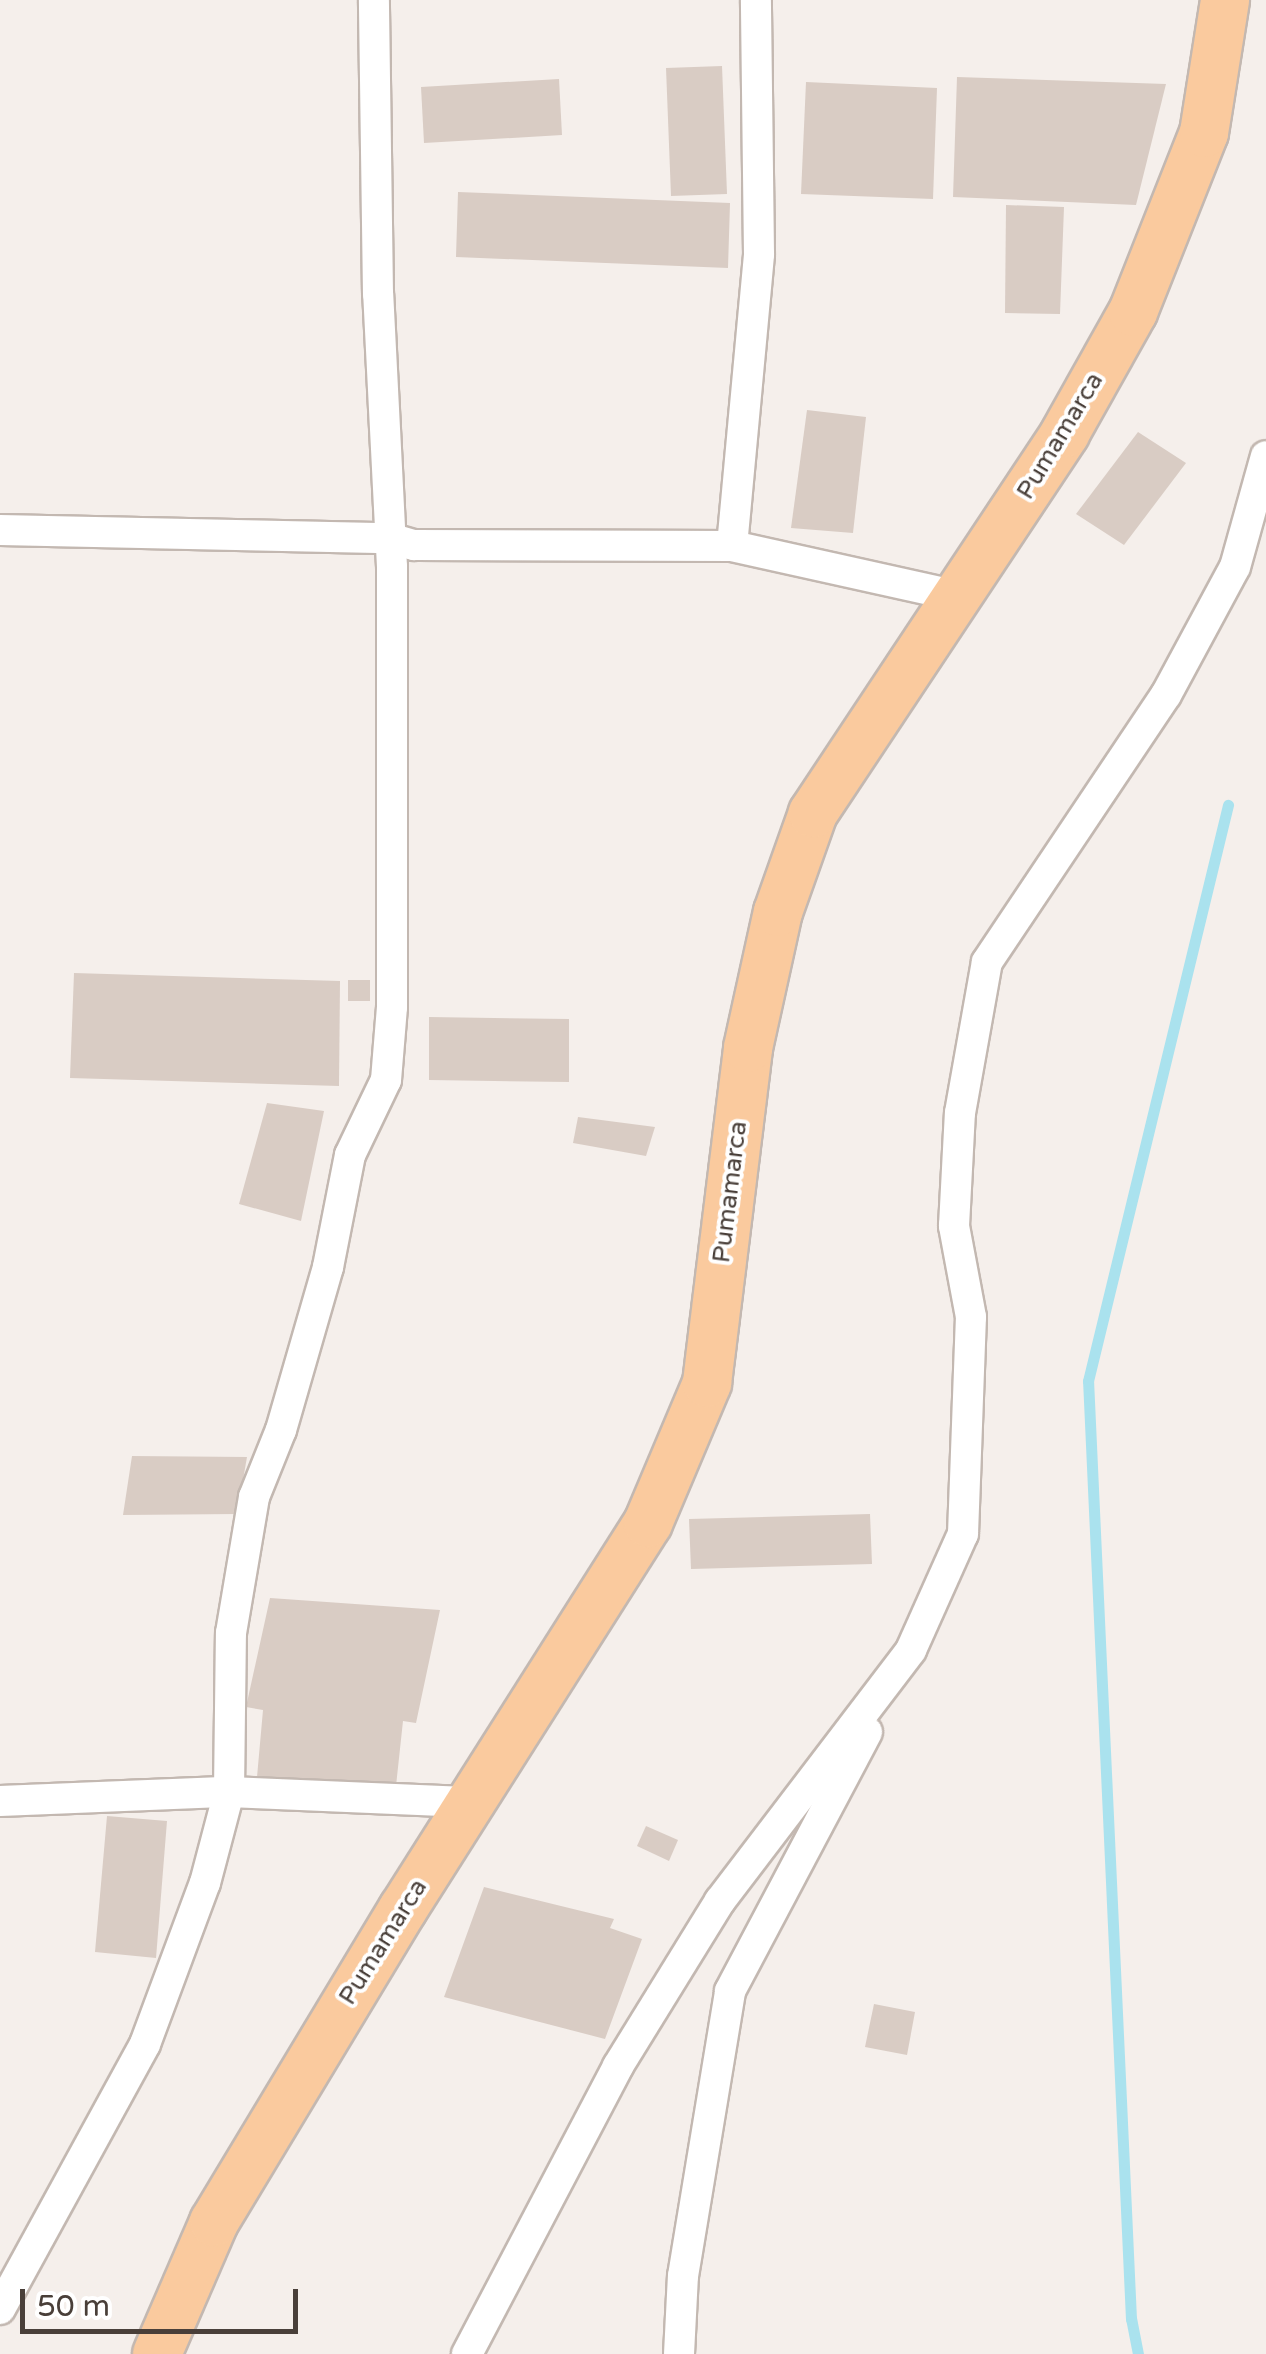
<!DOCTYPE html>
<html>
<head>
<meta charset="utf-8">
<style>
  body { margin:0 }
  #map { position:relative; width:1266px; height:2354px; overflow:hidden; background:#f5efeb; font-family:"Varela Round",sans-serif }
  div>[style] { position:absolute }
  .stream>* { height:11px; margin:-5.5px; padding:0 5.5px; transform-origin:5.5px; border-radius:5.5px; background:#aae2ee }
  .building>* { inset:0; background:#d9ccc4 }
  .roads { filter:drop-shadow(2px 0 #c3b8b1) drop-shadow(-2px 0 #c3b8b1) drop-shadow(0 2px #c3b8b1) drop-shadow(0 -2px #c3b8b1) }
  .minor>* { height:30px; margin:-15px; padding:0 15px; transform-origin:15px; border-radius:15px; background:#fff }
  .primary>* { height:48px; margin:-24px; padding:0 24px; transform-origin:24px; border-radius:24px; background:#faca9e }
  span { translate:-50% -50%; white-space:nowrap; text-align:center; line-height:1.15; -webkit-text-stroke:8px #fff; paint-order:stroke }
  .street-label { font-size:25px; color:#493f39 }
  .scale { position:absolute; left:20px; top:2289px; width:278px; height:45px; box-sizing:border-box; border:5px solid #493f39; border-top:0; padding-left:12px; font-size:30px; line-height:35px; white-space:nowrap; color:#493f39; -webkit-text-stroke:8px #fff; paint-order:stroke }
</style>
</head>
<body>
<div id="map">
  <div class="stream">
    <div style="left:1138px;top:2354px;width:36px;rotate:-101deg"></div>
    <div style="left:1131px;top:2319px;width:939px;rotate:-92.62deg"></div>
    <div style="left:1088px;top:1381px;width:593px;rotate:-76.34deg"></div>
  </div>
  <div class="building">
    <div style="clip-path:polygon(722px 66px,727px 194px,671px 196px,666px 68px)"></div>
    <div style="clip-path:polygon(957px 77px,1166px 84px,1136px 205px,953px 197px)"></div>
    <div style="clip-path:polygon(559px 79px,562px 135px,424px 143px,421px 87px)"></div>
    <div style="clip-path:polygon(806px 82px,937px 88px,933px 199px,801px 194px)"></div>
    <div style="clip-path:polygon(458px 192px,730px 203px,728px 268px,456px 257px)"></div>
    <div style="clip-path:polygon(1006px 205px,1064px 207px,1060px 314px,1005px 313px)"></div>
    <div style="clip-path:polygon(807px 410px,866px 417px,853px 533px,791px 528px)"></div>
    <div style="clip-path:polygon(1138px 432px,1186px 463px,1124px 545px,1076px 514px)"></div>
    <div style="clip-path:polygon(74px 973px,340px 981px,339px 1086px,70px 1078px)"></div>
    <div style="clip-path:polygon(348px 980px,370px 980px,370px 1001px,348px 1001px)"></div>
    <div style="clip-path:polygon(429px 1017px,569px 1019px,569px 1082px,429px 1080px)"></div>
    <div style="clip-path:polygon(267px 1103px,324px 1111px,301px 1221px,239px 1204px)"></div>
    <div style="clip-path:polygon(578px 1117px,655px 1127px,646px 1156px,573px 1143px)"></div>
    <div style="clip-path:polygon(132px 1456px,247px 1457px,237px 1514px,123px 1515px)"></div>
    <div style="clip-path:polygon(870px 1514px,872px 1564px,691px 1569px,689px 1519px)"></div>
    <div style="clip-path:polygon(270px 1598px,440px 1610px,416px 1723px,403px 1721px,396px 1786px,257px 1777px,263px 1710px,246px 1707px)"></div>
    <div style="clip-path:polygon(107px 1816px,167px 1821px,156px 1958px,95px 1952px)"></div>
    <div style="clip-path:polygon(646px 1826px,678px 1840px,669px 1861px,637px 1846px)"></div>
    <div style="clip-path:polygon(484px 1887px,614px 1919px,610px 1928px,642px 1939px,605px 2039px,444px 1997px)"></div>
    <div style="clip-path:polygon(874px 2004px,915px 2012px,907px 2055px,865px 2047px)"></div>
  </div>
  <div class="roads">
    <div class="minor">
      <div style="left:0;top:530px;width:389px;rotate:1.2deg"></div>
      <div style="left:389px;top:538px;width:26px;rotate:16deg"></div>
      <div style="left:414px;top:545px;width:318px;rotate:0.2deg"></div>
      <div style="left:732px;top:546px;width:231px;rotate:12.5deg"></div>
      <div style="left:732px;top:546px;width:293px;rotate:-84.7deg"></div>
      <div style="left:759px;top:254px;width:254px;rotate:-90.7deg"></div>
      <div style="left:0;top:1801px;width:229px;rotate:-2.3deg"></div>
      <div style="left:229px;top:1792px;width:243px;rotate:2.4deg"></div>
      <div style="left:0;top:2309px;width:302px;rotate:-61.3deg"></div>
      <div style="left:145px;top:2044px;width:172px;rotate:-69.6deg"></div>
      <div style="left:205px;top:1883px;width:94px;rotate:-75.2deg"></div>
      <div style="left:229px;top:1792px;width:159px;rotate:-89.3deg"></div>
      <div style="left:231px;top:1633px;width:138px;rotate:-80.4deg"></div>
      <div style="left:254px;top:1497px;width:72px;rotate:-68.1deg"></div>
      <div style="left:281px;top:1430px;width:170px;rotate:-73.9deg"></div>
      <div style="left:328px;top:1267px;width:114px;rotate:-78.9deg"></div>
      <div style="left:350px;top:1155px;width:83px;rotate:-64.4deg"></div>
      <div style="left:386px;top:1080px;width:73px;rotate:-85.3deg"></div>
      <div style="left:392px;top:1007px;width:440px;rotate:-90deg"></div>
      <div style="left:392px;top:567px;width:273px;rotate:-92.9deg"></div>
      <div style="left:378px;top:294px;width:294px;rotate:-90.8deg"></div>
      <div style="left:467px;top:2354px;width:325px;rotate:-62.3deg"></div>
      <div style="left:618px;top:2066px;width:194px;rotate:-58.3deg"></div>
      <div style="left:720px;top:1901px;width:315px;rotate:-52.7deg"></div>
      <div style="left:911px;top:1650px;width:127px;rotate:-65.9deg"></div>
      <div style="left:963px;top:1534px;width:217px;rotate:-87.9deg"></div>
      <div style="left:971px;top:1317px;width:93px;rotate:-100.6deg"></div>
      <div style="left:954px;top:1226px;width:113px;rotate:-87deg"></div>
      <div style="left:960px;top:1113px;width:153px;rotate:-79.9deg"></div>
      <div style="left:987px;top:962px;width:321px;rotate:-56.2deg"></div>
      <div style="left:1166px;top:695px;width:145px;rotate:-61.7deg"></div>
      <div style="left:1235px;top:567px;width:115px;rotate:-74.4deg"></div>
      <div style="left:679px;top:2354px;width:78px;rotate:-87.1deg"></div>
      <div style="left:683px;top:2276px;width:289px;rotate:-80.6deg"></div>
      <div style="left:730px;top:1991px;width:293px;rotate:-62.1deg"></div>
    </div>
    <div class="primary">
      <div style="left:157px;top:2354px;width:144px;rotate:-66.6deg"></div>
      <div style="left:214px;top:2222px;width:366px;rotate:-58.9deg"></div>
      <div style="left:403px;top:1909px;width:457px;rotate:-57.6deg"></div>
      <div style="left:648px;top:1523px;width:152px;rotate:-67.1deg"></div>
      <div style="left:707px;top:1383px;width:337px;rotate:-83deg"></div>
      <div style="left:748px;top:1048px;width:139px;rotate:-77.6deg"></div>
      <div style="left:778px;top:912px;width:105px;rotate:-70.5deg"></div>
      <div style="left:813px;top:813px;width:456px;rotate:-56.4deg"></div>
      <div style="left:1065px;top:433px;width:139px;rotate:-60.7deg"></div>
      <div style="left:1133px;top:312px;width:193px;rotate:-68.4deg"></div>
      <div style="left:1204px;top:133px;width:135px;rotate:-81deg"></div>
    </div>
  </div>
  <div class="street-label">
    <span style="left:1060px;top:436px;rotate:-59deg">Pumamarca</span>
    <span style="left:730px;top:1192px;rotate:-83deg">Pumamarca</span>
    <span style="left:383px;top:1942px;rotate:-58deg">Pumamarca</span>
  </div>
  <div class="scale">50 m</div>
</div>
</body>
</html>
